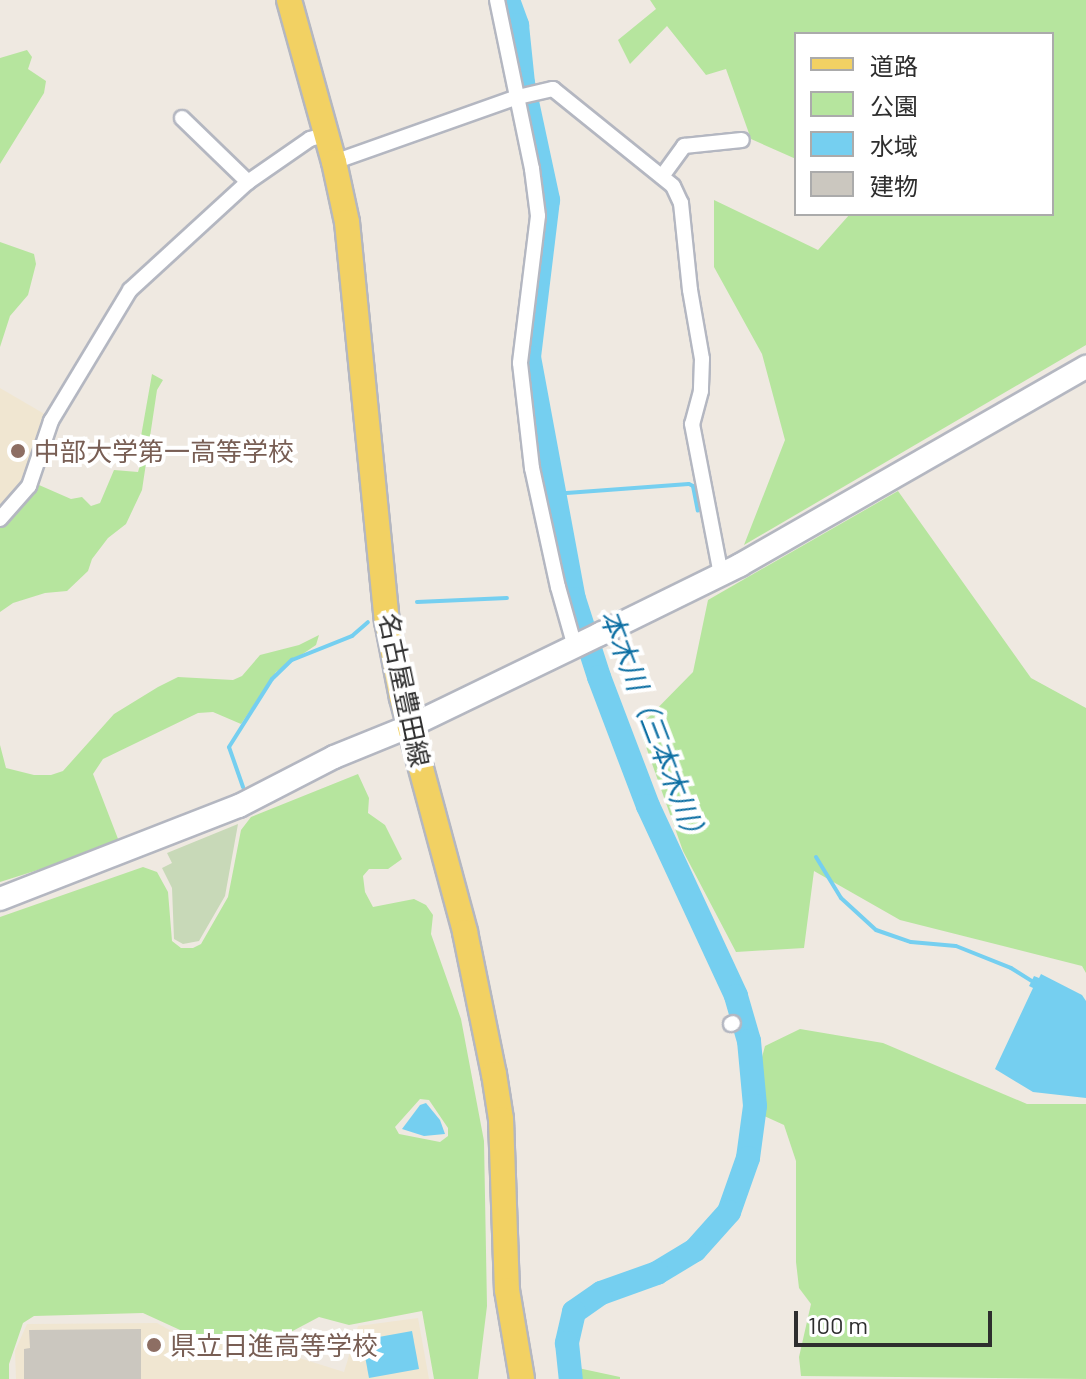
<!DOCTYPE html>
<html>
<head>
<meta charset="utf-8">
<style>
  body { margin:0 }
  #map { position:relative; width:1086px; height:1379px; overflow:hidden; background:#efe9e1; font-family:Barlow,"Noto Sans JP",sans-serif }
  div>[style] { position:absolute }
  .education>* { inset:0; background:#f0e6d1 }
  .green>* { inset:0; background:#b6e59e }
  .cemetery>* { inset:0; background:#c8d9b8 }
  .water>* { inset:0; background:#75cff0 }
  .stream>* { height:4px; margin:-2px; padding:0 2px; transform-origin:2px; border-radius:2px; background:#75cff0 }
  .river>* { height:24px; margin:-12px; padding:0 12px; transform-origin:12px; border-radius:12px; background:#75cff0 }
  .building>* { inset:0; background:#cbc7bf }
  .roads { filter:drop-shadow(2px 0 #b4b7c1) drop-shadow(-2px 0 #b4b7c1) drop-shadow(0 2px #b4b7c1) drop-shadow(0 -2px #b4b7c1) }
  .street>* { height:14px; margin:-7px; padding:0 7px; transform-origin:7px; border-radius:7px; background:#fff }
  .secondary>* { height:22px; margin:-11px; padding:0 11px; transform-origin:11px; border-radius:11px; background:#fff }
  .primary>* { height:24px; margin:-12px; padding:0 12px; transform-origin:12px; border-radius:12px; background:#f2d163 }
  .dots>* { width:22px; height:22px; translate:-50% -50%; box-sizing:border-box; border:4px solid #fff; border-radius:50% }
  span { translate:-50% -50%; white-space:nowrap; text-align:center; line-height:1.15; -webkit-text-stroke:8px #fff; paint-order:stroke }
  .education-label { font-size:26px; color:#785e54 }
  .left { translate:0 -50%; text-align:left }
  .street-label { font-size:26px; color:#2e2e2e }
  .water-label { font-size:28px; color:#0d6fa3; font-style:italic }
  .legend { position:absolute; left:794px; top:32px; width:260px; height:184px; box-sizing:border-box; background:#fff; border:2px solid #ababab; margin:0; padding:10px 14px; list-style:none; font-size:24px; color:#2e2e2e }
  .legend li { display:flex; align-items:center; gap:16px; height:40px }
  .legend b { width:40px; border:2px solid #ababab }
  .scale { position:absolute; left:794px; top:1311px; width:198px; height:36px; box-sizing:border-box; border:4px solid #2e2e2e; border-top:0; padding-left:10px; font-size:24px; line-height:28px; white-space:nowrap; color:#2e2e2e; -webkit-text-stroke:6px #fff; paint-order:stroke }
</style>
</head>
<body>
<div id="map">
  <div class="education">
    <div style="clip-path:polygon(0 388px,48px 416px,25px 486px,0 513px)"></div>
    <div style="clip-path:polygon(418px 1318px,429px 1379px,16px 1379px,15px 1351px,27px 1324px,157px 1323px,184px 1338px,290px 1337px,290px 1355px,344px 1372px,358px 1326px)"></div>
  </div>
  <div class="green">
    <div style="clip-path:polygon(650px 0,1086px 0,1086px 345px,744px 545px,785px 440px,762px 354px,714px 267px,714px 200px,818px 250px,850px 214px,1052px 214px,1052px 34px,796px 34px,796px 159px,751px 139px,726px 69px,706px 75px,667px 26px,630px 64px,618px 40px,656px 9px)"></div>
    <div style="clip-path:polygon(27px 50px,32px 57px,28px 69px,46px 81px,44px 93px,0 164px,0 58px)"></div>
    <div style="clip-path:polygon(0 242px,34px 254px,36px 264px,28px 295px,10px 316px,0 347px)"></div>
    <div style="clip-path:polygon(152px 374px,163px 380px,157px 390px,142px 490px,126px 524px,108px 538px,92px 559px,88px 571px,67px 591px,45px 593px,13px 603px,0 612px,0 528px,39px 485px,71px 499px,82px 497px,91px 506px,100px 503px,114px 470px,138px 472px,141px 462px,137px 459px)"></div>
    <div style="clip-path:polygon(898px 491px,1031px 678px,1086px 708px,1086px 973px,1082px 966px,900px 920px,814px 871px,804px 948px,736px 952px,683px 851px,639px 727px,693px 672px,708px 600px)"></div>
    <div style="clip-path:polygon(319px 635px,316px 645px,276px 672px,241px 724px,213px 712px,198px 713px,103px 759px,93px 774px,120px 844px,0 882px,0 745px,6px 768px,34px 775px,51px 775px,63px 771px,114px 714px,158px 687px,178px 677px,233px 680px,242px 676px,260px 655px,299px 645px)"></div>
    <div style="clip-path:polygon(evenodd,358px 774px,369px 798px,368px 813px,385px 825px,402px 859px,388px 869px,369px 869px,363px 876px,365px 892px,373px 907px,414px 899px,426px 905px,433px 915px,431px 934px,461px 1019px,484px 1141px,487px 1306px,478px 1379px,434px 1379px,422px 1311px,349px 1325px,319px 1317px,287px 1334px,191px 1335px,143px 1313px,34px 1316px,23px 1323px,9px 1364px,9px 1379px,0 1379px,0 917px,143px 867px,157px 872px,168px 892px,172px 941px,181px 948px,193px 948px,201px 944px,228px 897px,241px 830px,251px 817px,358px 774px,420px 1099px,429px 1100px,448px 1128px,448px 1136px,440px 1142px,399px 1134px,395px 1127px,420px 1099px)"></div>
    <div style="clip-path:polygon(800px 1029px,883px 1043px,1027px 1104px,1086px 1104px,1086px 1379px,801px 1376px,799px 1357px,811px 1304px,799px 1288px,796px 1262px,796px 1161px,784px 1125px,760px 1114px,759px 1068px,765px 1046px)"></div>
    <div style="clip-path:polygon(564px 1365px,620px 1377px,620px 1379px,560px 1379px)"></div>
  </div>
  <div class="cemetery">
    <div style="clip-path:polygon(238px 824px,225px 896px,199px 941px,183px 944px,174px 939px,172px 888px,162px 868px,172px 863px,167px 853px)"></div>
  </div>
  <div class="water">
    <div style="clip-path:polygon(1041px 974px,1082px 995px,1086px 1001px,1086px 1098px,1033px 1092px,995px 1069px,1033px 988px,1029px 986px,1034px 976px,1039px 978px)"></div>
    <div style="clip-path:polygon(426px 1103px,440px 1120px,445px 1134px,424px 1136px,402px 1129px,420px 1105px)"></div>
    <div style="clip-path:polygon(412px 1331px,419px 1369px,369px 1378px,362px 1340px)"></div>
  </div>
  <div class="stream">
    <div style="left:553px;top:494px;width:136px;rotate:-4.2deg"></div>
    <div style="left:689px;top:484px;width:4px;rotate:27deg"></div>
    <div style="left:693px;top:486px;width:25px;rotate:79deg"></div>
    <div style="left:417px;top:602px;width:90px;rotate:-2.5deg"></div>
    <div style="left:243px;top:787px;width:42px;rotate:-109.3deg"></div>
    <div style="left:229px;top:747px;width:80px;rotate:-57.7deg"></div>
    <div style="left:272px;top:679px;width:28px;rotate:-44deg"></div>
    <div style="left:292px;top:660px;width:65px;rotate:-21.8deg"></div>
    <div style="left:352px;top:636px;width:21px;rotate:-41deg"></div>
    <div style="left:816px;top:857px;width:48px;rotate:58.6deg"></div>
    <div style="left:841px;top:898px;width:47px;rotate:42.4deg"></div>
    <div style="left:876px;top:930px;width:37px;rotate:19deg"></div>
    <div style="left:911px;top:942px;width:45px;rotate:5.1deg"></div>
    <div style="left:956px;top:946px;width:59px;rotate:21.8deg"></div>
    <div style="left:1011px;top:968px;width:28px;rotate:32deg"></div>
  </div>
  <div class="river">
    <div style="left:508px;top:0;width:27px;rotate:70deg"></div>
    <div style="left:517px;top:25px;width:58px;rotate:84.1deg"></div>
    <div style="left:523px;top:83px;width:120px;rotate:77.9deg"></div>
    <div style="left:548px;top:200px;width:158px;rotate:96.9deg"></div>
    <div style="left:529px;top:357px;width:246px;rotate:79.5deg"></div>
    <div style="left:574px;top:599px;width:82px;rotate:72.2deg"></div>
    <div style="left:599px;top:677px;width:138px;rotate:69.2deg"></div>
    <div style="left:648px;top:806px;width:209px;rotate:65.1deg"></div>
    <div style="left:736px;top:996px;width:47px;rotate:73.9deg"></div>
    <div style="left:749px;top:1041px;width:65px;rotate:84.7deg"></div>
    <div style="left:755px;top:1106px;width:52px;rotate:97.7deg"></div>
    <div style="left:748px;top:1158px;width:57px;rotate:109.4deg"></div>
    <div style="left:729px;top:1212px;width:51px;rotate:131.8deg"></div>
    <div style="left:695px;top:1250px;width:44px;rotate:148.8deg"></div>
    <div style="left:657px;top:1273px;width:59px;rotate:160.3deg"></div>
    <div style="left:601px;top:1293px;width:33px;rotate:145deg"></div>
    <div style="left:574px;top:1312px;width:32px;rotate:103deg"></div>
    <div style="left:567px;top:1343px;width:36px;rotate:84deg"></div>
  </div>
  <div class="building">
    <div style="clip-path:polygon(141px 1329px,141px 1379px,24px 1379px,24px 1349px,30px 1348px,29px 1330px)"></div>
    <div style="clip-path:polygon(273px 1344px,285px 1344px,285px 1356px,273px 1356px)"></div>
  </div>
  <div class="roads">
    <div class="street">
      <div style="left:497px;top:0;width:173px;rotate:78.3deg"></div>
      <div style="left:532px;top:169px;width:47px;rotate:82.7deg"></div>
      <div style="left:538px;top:216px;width:148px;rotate:97deg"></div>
      <div style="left:520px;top:363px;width:106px;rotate:83.5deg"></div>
      <div style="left:532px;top:468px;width:122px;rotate:77.7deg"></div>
      <div style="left:558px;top:587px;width:62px;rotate:74.2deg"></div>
      <div style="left:182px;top:118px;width:92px;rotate:44.1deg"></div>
      <div style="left:334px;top:162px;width:195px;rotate:-19.5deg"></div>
      <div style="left:518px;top:97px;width:36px;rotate:-13deg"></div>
      <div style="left:553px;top:89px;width:154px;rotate:38.9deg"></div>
      <div style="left:673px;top:186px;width:19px;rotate:65deg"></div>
      <div style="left:681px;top:203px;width:87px;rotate:84.1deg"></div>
      <div style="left:690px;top:290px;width:70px;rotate:80.1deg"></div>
      <div style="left:702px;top:359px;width:32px;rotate:92deg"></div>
      <div style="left:701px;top:391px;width:34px;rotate:105deg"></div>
      <div style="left:692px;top:424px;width:154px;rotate:79.1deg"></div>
      <div style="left:663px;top:175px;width:36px;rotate:-54deg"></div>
      <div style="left:684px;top:146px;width:58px;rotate:-5.9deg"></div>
      <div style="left:0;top:519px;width:44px;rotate:-48.7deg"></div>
      <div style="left:29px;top:486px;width:69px;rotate:-71.3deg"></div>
      <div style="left:51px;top:421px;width:153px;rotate:-58.9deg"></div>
      <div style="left:130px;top:290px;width:160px;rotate:-42.5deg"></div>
      <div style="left:248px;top:182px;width:75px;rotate:-34.7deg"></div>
      <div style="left:310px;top:139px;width:18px;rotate:-16deg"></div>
      <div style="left:731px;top:1024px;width:2px;rotate:-27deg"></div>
    </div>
    <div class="secondary">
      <div style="left:0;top:899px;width:256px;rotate:-21.3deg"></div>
      <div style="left:239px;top:806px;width:107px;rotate:-27.3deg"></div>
      <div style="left:334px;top:757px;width:80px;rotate:-22.1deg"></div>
      <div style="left:408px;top:727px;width:213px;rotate:-25.8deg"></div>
      <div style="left:600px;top:634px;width:156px;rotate:-26.2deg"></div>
      <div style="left:740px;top:565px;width:399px;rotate:-29.8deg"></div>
    </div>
    <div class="primary">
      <div style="left:289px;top:0;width:168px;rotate:74.5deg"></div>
      <div style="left:334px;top:162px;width:61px;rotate:77.8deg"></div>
      <div style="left:347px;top:222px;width:401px;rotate:84.3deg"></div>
      <div style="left:387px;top:621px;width:78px;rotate:79deg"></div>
      <div style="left:402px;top:698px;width:242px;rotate:74.9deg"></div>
      <div style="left:465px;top:932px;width:145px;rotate:78.5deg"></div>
      <div style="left:494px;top:1074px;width:46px;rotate:81.2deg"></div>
      <div style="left:501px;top:1119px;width:171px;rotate:88deg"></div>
      <div style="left:507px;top:1290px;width:90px;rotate:80.4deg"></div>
    </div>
  </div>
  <div class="dots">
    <div style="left:18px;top:451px;background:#8d6e63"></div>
    <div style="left:154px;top:1345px;background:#8d6e63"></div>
  </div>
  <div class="education-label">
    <span class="left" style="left:34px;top:451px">中部大学第一高等学校</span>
    <span class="left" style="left:170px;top:1345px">県立日進高等学校</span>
  </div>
  <div class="street-label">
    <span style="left:405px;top:690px;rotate:78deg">名古屋豊田線</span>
  </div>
  <div class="water-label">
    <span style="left:655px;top:728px;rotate:69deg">本木川（三本木川）</span>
  </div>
  <ul class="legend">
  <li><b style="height:10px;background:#f2d163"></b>道路</li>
  <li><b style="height:22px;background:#b6e59e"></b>公園</li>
  <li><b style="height:22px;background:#75cff0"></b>水域</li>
  <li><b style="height:22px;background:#cbc7bf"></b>建物</li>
  </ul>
  <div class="scale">100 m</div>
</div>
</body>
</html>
